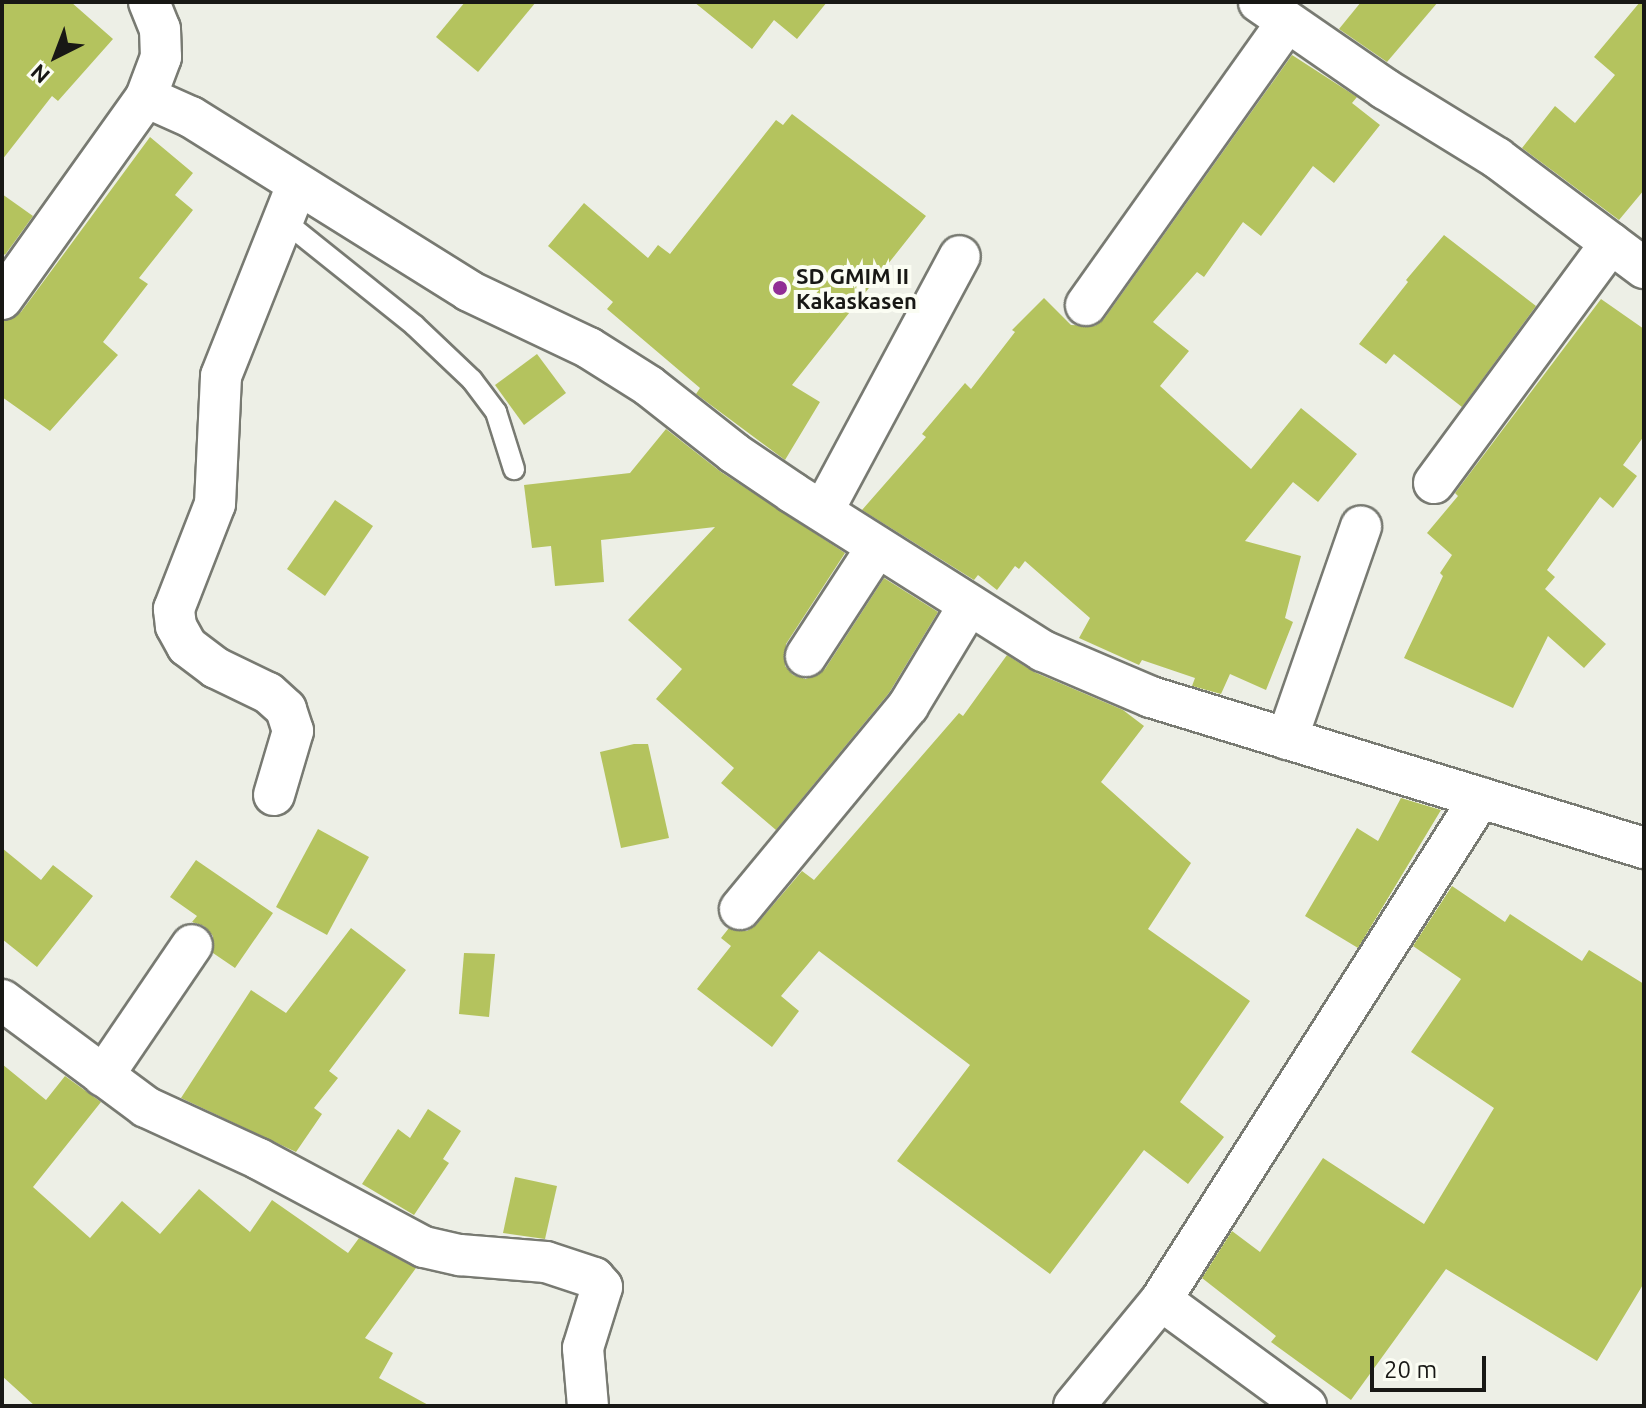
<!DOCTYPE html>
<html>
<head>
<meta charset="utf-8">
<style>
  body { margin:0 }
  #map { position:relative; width:1646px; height:1408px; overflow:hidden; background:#edefe6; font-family:Ubuntu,sans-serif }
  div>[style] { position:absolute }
  .building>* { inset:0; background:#b4c35e }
  .roads { filter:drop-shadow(2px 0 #787a72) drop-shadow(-2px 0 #787a72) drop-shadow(0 2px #787a72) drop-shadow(0 -2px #787a72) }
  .lane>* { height:20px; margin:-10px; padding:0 10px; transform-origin:10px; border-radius:10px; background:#fff }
  .street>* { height:40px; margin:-20px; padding:0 20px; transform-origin:20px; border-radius:20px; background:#fff }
  .dots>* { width:22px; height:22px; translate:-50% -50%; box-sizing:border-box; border:4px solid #fbfdf3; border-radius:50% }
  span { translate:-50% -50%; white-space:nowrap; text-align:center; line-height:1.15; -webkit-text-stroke:8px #fbfdf3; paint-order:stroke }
  .poi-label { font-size:22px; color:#181815; font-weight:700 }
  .left { translate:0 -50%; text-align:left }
  .frame { position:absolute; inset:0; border:4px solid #181815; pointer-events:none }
  .north { position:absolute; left:16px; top:16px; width:80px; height:80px; -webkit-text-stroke:6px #fbfdf3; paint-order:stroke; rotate:222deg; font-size:22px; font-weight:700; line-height:32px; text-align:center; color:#181815 }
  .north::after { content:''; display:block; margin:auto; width:28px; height:36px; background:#181815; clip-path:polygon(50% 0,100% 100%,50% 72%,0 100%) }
  .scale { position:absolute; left:1370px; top:1356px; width:116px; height:36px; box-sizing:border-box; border:4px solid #181815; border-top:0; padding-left:10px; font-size:24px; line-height:28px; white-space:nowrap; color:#181815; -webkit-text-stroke:6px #fbfdf3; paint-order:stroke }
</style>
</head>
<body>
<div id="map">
  <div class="building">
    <div style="clip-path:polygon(2px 2px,71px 2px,113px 39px,58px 101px,52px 96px,2px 160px)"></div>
    <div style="clip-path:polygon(465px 2px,536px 2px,478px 72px,436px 37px)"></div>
    <div style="clip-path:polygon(694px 2px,827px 2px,797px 39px,774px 20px,752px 49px)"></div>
    <div style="clip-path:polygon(1361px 2px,1438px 2px,1387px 62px,1339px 29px)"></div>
    <div style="clip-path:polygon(1640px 2px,1644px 2px,1644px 190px,1619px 220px,1522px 148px,1555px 106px,1575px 123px,1615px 75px,1594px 57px)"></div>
    <div style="clip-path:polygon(1292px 55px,1357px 97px,1352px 103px,1380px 125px,1334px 183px,1313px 166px,1261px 236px,1243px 222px,1204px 277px,1197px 272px,1153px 322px,1189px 351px,1160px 386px,1251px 469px,1301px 408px,1357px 454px,1318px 502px,1293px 482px,1245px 541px,1301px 556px,1285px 618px,1293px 622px,1266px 690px,1230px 674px,1221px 694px,1192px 686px,1195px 678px,1142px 660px,1139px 665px,1079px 638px,1090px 618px,1025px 561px,1019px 569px,1015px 566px,997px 590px,978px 575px,974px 580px,862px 510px,926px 437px,922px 434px,965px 383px,971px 389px,1015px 332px,1012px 330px,1044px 298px,1071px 325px,1095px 326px,1104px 319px)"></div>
    <div style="clip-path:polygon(792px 114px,926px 216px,792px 385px,820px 402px,785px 460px,696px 394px,700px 388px,607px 309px,613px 302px,548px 246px,584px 203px,648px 258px,658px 245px,670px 254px,776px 120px,783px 125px)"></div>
    <div style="clip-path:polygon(150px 137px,193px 173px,175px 195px,193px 210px,139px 278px,148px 284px,103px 342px,118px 355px,50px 431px,2px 397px,2px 322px,21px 312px)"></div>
    <div style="clip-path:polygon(2px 194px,33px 216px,5px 255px,2px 252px)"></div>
    <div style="clip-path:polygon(1444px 235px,1536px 306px,1462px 407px,1394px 354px,1386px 364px,1359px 344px,1408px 282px,1406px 280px)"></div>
    <div style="clip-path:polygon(1601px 299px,1644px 329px,1644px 436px,1623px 465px,1637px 476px,1613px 508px,1600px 497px,1547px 570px,1555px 577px,1545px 589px,1606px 644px,1584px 668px,1548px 636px,1513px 708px,1404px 658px,1443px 576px,1440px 573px,1452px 555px,1427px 533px,1458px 496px,1455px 493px)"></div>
    <div style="clip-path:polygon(537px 354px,566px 393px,524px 425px,495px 385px)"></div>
    <div style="clip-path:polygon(666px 429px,721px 472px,845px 553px,786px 644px,785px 666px,793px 675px,806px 679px,825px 669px,884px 578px,938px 612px,889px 693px,776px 830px,721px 783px,734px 768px,656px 699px,682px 669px,628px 620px,715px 527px,601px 540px,604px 582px,555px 586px,551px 546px,532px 548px,524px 485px,630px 473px)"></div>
    <div style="clip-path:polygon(335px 500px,373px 526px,325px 596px,287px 569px)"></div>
    <div style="clip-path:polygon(1007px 655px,1034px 672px,1123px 710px,1144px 726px,1101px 782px,1191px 863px,1148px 929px,1250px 1001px,1180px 1102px,1224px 1137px,1188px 1184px,1144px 1150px,1050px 1274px,897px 1161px,970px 1065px,819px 951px,781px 996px,799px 1011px,772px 1047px,697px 989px,731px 946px,721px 938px,729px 928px,747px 931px,757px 924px,802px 871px,814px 880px,959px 713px,963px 716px)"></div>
    <div style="clip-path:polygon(634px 744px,648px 744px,669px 838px,621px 848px,600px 752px)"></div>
    <div style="clip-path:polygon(1401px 798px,1441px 810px,1358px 948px,1305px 916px,1357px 828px,1378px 841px)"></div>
    <div style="clip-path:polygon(318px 829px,369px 857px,327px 935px,276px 907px)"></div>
    <div style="clip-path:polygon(2px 848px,41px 880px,53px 865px,93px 896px,37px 967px,2px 939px)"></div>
    <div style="clip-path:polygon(196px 860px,273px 913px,235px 968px,213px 953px,213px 936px,204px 926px,192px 922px,197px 916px,170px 897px)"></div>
    <div style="clip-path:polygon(1452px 886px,1505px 922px,1510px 914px,1582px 961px,1589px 950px,1644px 984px,1644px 1283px,1597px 1361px,1446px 1269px,1351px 1400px,1271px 1342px,1276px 1336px,1202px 1278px,1232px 1231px,1260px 1252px,1323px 1158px,1424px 1224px,1494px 1108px,1411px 1052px,1461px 979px,1413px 946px)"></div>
    <div style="clip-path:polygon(351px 928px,406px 970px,329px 1071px,338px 1078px,314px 1108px,322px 1114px,296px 1152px,181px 1098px,251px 990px,286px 1013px)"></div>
    <div style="clip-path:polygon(464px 953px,495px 954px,489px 1017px,459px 1014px)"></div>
    <div style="clip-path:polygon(2px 1064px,46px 1100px,65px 1076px,101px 1102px,33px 1187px,90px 1238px,122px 1201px,160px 1234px,199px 1189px,250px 1232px,272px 1200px,348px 1253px,359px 1238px,416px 1268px,365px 1338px,393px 1353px,379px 1378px,430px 1406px,35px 1406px,2px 1376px)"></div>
    <div style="clip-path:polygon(428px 1109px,461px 1131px,443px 1159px,449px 1163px,414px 1215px,362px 1184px,398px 1129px,410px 1138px)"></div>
    <div style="clip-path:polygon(515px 1177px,557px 1186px,545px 1239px,503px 1233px)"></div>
  </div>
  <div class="roads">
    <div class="lane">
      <div style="left:283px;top:220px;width:168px;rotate:38.7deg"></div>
      <div style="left:414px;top:325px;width:80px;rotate:43.5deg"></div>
      <div style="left:472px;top:380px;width:40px;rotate:53deg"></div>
      <div style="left:496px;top:412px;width:60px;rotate:72.5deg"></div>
    </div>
    <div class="street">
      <div style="left:149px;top:2px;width:29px;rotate:68deg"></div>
      <div style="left:160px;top:29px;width:28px;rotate:88deg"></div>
      <div style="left:161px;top:57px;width:43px;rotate:110.6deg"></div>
      <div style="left:146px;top:97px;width:49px;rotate:24deg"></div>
      <div style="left:191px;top:117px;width:328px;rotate:32deg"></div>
      <div style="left:469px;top:291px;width:133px;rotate:25.4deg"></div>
      <div style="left:589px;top:348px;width:71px;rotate:32.3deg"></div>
      <div style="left:649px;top:386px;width:108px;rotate:38.2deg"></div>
      <div style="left:734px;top:453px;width:71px;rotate:34.1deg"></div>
      <div style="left:793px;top:493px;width:296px;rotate:32.3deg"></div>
      <div style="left:1043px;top:651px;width:117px;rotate:23.1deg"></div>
      <div style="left:1151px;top:697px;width:516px;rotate:17.03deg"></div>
      <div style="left:1259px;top:2px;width:153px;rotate:34.6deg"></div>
      <div style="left:1385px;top:89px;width:132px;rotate:31.6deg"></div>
      <div style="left:1497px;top:158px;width:184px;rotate:36.8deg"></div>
      <div style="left:2px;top:299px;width:248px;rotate:-54.5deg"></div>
      <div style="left:1086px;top:305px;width:347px;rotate:-54.6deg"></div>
      <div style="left:1434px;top:483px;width:298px;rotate:-53.6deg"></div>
      <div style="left:823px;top:511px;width:289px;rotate:-61.8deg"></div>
      <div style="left:806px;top:656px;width:130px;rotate:-56.9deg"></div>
      <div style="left:1287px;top:739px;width:225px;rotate:-70.8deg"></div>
      <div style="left:274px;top:795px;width:67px;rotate:-73.5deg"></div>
      <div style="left:293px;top:731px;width:23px;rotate:-108deg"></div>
      <div style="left:286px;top:709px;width:24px;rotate:-138deg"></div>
      <div style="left:268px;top:693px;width:58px;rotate:-154.3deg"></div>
      <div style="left:216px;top:668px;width:36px;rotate:-143deg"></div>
      <div style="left:187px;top:646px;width:23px;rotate:-119deg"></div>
      <div style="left:176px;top:626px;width:17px;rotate:-97deg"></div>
      <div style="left:174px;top:609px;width:113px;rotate:-68.7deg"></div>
      <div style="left:215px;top:504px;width:128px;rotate:-87.3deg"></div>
      <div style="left:221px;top:376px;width:206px;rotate:-68.3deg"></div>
      <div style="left:740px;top:909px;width:264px;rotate:-50.4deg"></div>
      <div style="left:908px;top:706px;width:118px;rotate:-58.9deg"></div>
      <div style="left:2px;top:1000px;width:179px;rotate:36.6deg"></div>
      <div style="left:146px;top:1107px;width:124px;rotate:24.7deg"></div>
      <div style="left:259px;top:1159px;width:187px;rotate:28.1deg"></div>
      <div style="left:424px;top:1247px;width:37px;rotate:13deg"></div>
      <div style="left:460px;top:1255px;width:86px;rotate:4.7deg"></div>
      <div style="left:546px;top:1262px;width:51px;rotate:18.4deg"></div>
      <div style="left:594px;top:1278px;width:12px;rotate:48deg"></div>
      <div style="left:602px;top:1287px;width:64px;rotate:107.3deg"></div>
      <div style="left:583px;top:1348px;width:58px;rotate:85.1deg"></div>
      <div style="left:103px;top:1076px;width:158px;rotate:-55.8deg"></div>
      <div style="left:1161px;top:1300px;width:180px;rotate:36.2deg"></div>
      <div style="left:1074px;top:1406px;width:137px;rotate:-50.6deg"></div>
      <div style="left:1161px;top:1300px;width:595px;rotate:-57.57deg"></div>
    </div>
  </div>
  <div class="dots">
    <div style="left:780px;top:288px;background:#912e95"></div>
  </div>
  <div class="poi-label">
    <span class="left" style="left:796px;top:288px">SD GMIM II<br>Kakaskasen</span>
  </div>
  <div class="frame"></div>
  <div class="north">N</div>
  <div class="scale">20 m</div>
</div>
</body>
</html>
